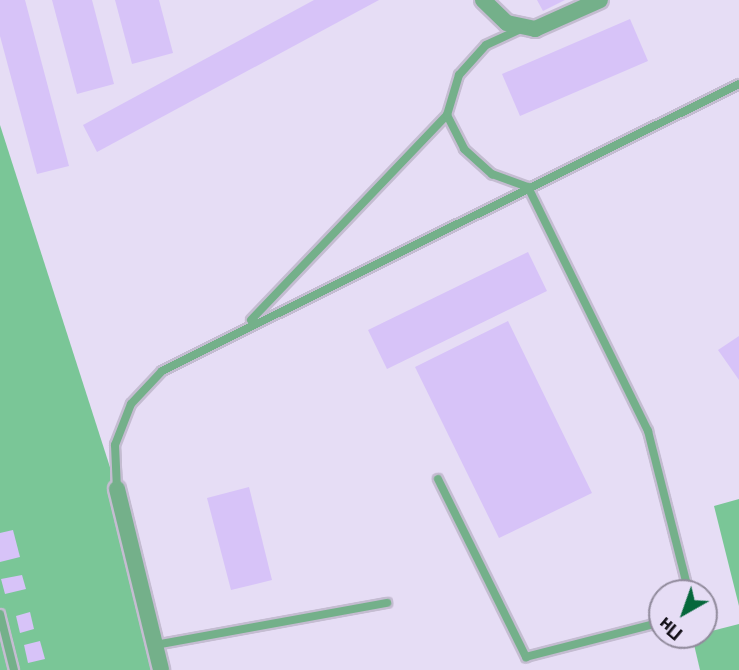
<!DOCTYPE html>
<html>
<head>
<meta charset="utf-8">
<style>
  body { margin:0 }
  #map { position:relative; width:739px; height:670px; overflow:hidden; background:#e6ddf5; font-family:Roboto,sans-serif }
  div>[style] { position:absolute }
  .green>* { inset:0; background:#7ac697 }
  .building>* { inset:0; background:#d7c3f8 }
  .roads { filter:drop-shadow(2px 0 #c4bcd1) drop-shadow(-2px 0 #c4bcd1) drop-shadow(0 2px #c4bcd1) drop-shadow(0 -2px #c4bcd1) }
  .lane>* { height:8px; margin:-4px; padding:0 4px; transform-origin:4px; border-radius:4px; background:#74b08a }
  .street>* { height:16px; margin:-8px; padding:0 8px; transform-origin:8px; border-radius:8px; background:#74b08a }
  span { translate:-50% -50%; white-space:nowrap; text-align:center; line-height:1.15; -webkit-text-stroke:5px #e6ddf5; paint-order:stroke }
  .north { position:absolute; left:648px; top:579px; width:70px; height:70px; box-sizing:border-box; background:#e6ddf5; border:2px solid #918b9c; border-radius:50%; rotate:220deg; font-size:19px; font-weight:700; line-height:28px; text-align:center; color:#120f17 }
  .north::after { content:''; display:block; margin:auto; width:24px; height:32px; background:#05673b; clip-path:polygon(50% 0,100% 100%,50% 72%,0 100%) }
</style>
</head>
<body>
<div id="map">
  <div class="green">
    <div style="clip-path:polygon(0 125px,117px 489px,161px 670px,0 670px)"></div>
    <div style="clip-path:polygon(739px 499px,739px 606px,714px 506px)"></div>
    <div style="clip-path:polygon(739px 624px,739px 670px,700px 670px,692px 636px)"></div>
  </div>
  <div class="building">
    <div style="clip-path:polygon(0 0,25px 0,69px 166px,37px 174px,0 36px)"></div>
    <div style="clip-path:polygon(52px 0,92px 0,114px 84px,77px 94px)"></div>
    <div style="clip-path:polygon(115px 0,159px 0,173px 53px,132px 64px)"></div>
    <div style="clip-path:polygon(314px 0,379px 0,97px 152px,83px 125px)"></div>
    <div style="clip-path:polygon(537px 0,565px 0,543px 11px)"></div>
    <div style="clip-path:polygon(630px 19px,648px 61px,520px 116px,502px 74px)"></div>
    <div style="clip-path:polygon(528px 252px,547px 291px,387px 369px,368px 330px)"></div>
    <div style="clip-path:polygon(508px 321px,592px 493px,499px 538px,415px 367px)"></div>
    <div style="clip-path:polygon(739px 336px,739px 380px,718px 350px)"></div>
    <div style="clip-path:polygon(249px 487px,272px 580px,231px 590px,207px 498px)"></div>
    <div style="clip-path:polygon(13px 530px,20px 557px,0 562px,0 533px)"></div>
    <div style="clip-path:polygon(22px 575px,26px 589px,5px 594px,1px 579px)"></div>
    <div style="clip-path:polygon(30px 612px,34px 629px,20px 633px,16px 616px)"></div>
    <div style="clip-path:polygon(40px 641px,45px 659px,28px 663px,24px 645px)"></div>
  </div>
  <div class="roads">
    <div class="lane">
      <div style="left:447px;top:115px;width:38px;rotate:63deg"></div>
      <div style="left:464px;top:149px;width:38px;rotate:42deg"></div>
      <div style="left:492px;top:174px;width:38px;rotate:20deg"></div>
      <div style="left:528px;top:187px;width:272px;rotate:63.8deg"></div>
      <div style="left:648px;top:431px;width:167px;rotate:75.8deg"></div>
      <div style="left:251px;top:320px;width:284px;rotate:-46.3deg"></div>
      <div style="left:447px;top:115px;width:42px;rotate:-73.3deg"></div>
      <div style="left:459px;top:75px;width:40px;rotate:-48deg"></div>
      <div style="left:486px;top:45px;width:41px;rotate:-24.7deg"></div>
      <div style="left:438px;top:479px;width:199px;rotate:63.7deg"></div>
      <div style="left:526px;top:657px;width:140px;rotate:-14.4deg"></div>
      <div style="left:117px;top:489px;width:44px;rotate:-92.6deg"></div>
      <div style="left:115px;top:445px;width:44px;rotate:-68.7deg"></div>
      <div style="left:131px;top:404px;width:45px;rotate:-46.8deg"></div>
      <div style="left:162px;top:371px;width:644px;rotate:-26.45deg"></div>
      <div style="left:0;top:614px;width:58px;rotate:76deg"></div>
      <div style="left:155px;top:645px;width:236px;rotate:-10.3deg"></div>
    </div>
    <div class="street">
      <div style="left:483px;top:0;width:33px;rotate:44deg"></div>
      <div style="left:507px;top:23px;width:29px;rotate:12deg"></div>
      <div style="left:535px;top:29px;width:71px;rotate:-24deg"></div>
      <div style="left:117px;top:489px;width:186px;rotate:76.3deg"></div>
    </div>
  </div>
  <div class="north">Пн</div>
</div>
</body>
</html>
